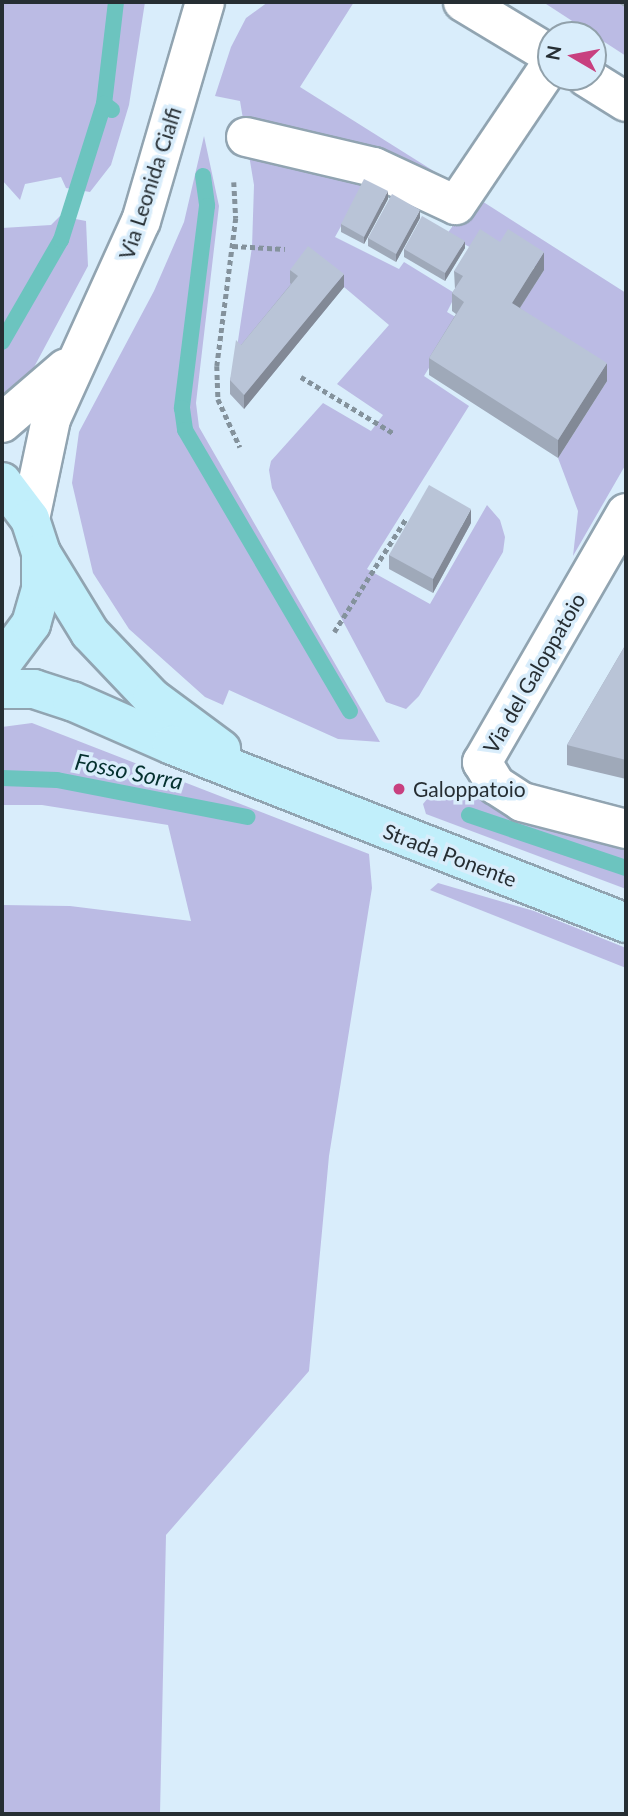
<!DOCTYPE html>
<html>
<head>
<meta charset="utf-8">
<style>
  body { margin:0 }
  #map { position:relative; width:628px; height:1816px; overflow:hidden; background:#d9edfb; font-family:Lato,sans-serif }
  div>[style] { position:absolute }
  .green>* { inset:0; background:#bbbbe4 }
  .stream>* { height:16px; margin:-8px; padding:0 8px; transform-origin:8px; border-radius:8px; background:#6cc4bf }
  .path>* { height:4.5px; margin-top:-2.25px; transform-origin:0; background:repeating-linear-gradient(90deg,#84929c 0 5px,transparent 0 8.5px) }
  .roads { filter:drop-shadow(2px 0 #91a4b1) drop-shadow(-2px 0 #91a4b1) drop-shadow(0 2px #91a4b1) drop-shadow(0 -2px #91a4b1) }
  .minor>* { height:38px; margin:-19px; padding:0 19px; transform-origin:19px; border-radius:19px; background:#fff }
  .major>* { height:38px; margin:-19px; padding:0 19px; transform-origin:19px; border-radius:19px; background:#c1effb }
  .wall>* { inset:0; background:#9fa9b9 }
  .shaded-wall>* { inset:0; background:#828996 }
  .building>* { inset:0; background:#b9c4d7 }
  .dots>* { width:19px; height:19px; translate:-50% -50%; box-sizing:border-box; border:4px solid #d9edfb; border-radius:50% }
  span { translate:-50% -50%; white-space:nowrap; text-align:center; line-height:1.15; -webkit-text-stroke:7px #d9edfb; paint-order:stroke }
  .street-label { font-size:21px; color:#262e33 }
  .poi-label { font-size:21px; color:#262e33 }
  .left { translate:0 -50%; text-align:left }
  .water-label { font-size:23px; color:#04312f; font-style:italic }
  .frame { position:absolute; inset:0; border:4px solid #262e33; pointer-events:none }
  .north { position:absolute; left:537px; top:21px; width:70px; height:70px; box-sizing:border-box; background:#d9edfb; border:2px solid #91a1ab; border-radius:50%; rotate:280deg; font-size:19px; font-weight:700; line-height:28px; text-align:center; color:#262e33 }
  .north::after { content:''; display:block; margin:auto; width:24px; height:32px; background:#c8407f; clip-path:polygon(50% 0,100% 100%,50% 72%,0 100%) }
</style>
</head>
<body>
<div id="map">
  <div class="green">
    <div style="clip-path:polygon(2px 2px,145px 2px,129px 105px,111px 165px,90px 192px,66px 188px,61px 177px,25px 184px,20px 200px,2px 180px)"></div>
    <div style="clip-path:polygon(268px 2px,354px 2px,300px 87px,448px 180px,365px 183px,335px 237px,399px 269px,404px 262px,456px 294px,447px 312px,459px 319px,424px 376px,469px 406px,367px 569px,430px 604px,487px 505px,500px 520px,505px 537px,503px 552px,419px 696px,406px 709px,386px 702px,272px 488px,269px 470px,271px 461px,323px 403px,371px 431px,383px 415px,337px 384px,389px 325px,344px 287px,298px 290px,236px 354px,252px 247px,254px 185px,240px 101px,215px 96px,231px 47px,246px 18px)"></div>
    <div style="clip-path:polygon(543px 2px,616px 2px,626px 8px,626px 56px)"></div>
    <div style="clip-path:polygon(204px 136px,219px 206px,196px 403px,199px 427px,380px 742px,338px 739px,229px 690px,223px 705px,205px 697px,129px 629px,93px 573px,72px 483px,79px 432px,154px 291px,184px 222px)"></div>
    <div style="clip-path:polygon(474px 196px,626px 293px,626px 464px,573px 556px,578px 511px,558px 458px,607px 381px,512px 320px,544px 270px,478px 252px,447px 234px)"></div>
    <div style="clip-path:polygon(60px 216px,86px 221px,88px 266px,32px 371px,2px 401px,2px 228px,51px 225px)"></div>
    <div style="clip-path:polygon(32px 723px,369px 854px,372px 888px,329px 1156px,309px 1371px,166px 1535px,160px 1814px,2px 1814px,2px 905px,70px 906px,191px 921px,168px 825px,42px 805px,2px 805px,2px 727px)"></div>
    <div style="clip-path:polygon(440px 783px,626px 842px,626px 889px,426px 814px,423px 804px)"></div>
    <div style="clip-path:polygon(438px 883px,534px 911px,626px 948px,626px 968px,430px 890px)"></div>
  </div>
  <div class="stream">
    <div style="left:112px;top:110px;width:10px;rotate:-143deg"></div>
    <div style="left:104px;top:104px;width:103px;rotate:-83.3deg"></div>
    <div style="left:203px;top:176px;width:30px;rotate:82deg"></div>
    <div style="left:207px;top:206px;width:204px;rotate:97.1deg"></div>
    <div style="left:182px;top:408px;width:22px;rotate:82deg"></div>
    <div style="left:185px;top:430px;width:326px;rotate:59.6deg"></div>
    <div style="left:2px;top:342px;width:118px;rotate:-60deg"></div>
    <div style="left:61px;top:240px;width:143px;rotate:-72.5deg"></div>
    <div style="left:2px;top:778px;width:55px;rotate:2.1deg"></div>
    <div style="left:57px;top:780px;width:194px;rotate:11deg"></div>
    <div style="left:469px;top:815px;width:166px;rotate:18.7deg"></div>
  </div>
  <div class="path">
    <div style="left:234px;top:182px;width:36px;rotate:87deg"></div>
    <div style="left:236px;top:218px;width:149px;rotate:97.3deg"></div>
    <div style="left:217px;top:366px;width:33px;rotate:88deg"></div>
    <div style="left:218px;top:399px;width:53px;rotate:65.4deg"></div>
    <div style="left:233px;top:246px;width:52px;rotate:3.3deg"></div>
    <div style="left:301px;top:377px;width:108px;rotate:31.3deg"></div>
    <div style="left:334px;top:632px;width:133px;rotate:-57.6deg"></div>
  </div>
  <div class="roads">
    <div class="minor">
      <div style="left:463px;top:2px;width:103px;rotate:31.1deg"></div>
      <div style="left:586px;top:77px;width:47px;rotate:32deg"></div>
      <div style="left:246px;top:137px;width:131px;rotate:13.2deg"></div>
      <div style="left:374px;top:167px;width:90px;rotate:24.9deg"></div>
      <div style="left:456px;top:205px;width:170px;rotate:-56deg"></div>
      <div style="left:2px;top:423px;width:84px;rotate:-40.7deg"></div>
      <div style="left:626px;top:513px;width:288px;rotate:120deg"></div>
      <div style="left:482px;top:762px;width:27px;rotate:59deg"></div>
      <div style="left:496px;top:785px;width:31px;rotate:33deg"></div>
      <div style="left:522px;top:802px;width:107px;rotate:14.6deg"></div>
      <div style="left:30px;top:519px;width:102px;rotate:-78.1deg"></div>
      <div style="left:51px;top:419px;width:217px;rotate:-65.6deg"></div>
      <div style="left:141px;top:221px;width:228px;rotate:-73.7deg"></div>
    </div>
    <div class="major">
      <div style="left:2px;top:482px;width:46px;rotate:52.9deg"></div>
      <div style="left:30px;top:519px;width:36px;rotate:72deg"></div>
      <div style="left:41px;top:553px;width:94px;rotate:58.5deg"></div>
      <div style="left:90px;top:633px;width:90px;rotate:46.4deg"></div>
      <div style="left:152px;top:698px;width:86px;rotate:36.5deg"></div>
      <div style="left:2px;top:663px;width:49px;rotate:-53.4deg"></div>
      <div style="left:31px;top:624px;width:36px;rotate:-74deg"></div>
      <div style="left:41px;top:589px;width:36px;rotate:-90deg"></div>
      <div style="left:2px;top:689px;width:32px"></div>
      <div style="left:34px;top:689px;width:40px;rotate:18deg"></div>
      <div style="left:72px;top:701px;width:109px;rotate:23.7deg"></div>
      <div style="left:172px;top:745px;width:488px;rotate:21.4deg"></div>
    </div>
  </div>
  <div class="wall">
    <div style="clip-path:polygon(616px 2px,626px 2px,626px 8px)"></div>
    <div style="clip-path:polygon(388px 199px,364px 244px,341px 232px,341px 224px)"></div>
    <div style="clip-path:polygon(420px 218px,396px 262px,368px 246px,368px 238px)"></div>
    <div style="clip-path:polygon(465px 248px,445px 281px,404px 257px,404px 249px)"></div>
    <div style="clip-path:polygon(290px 270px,344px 287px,244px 409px,230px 394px,230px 380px,241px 345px,291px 284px,290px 283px)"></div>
    <div style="clip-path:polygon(544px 270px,520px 308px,607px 381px,558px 458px,429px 375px,429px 358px,456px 314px,452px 311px,452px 293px,455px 289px,454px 271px)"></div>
    <div style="clip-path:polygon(471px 523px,433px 593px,389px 569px,389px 555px)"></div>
    <div style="clip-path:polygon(626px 644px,626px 779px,567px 765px,567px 745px)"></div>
  </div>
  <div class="shaded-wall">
    <div style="clip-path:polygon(388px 191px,388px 199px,364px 244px,364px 237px)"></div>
    <div style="clip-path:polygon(420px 210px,420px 218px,396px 262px,396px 254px)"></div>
    <div style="clip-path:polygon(465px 241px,465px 248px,445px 281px,445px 273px)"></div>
    <div style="clip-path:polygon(544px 252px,544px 270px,512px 320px,512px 303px)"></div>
    <div style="clip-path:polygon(344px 274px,344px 287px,244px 409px,244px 395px)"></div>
    <div style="clip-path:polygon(607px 363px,607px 381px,558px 458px,558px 440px)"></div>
    <div style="clip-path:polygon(471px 509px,471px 523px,433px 593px,433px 579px)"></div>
  </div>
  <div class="building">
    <div style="clip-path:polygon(364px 179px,388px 191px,364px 237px,341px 224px)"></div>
    <div style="clip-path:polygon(392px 194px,420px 210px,396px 254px,368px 238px)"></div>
    <div style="clip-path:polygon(422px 216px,465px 241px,445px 273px,404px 249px)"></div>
    <div style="clip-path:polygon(480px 229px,500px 242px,508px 229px,544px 252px,512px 303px,607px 363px,558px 440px,429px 358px,464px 302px,452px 293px,463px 276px,454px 271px)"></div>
    <div style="clip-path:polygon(308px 246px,344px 274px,244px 395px,230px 380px,236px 340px,241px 345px,298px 276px,290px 270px)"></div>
    <div style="clip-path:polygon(429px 485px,471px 509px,433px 579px,389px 555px)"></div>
    <div style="clip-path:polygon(626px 644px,626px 760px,567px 745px)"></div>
  </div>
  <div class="dots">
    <div style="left:399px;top:789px;background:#c8407f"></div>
  </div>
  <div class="street-label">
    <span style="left:150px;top:183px;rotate:-72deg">Via Leonida Cialfi</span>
    <span style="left:534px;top:673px;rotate:-60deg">Via del Galoppatoio</span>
    <span style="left:450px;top:855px;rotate:21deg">Strada Ponente</span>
  </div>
  <div class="poi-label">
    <span class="left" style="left:413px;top:789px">Galoppatoio</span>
  </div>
  <div class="water-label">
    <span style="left:129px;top:771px;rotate:11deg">Fosso Sorra</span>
  </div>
  <div class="frame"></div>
  <div class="north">N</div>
</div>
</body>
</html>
